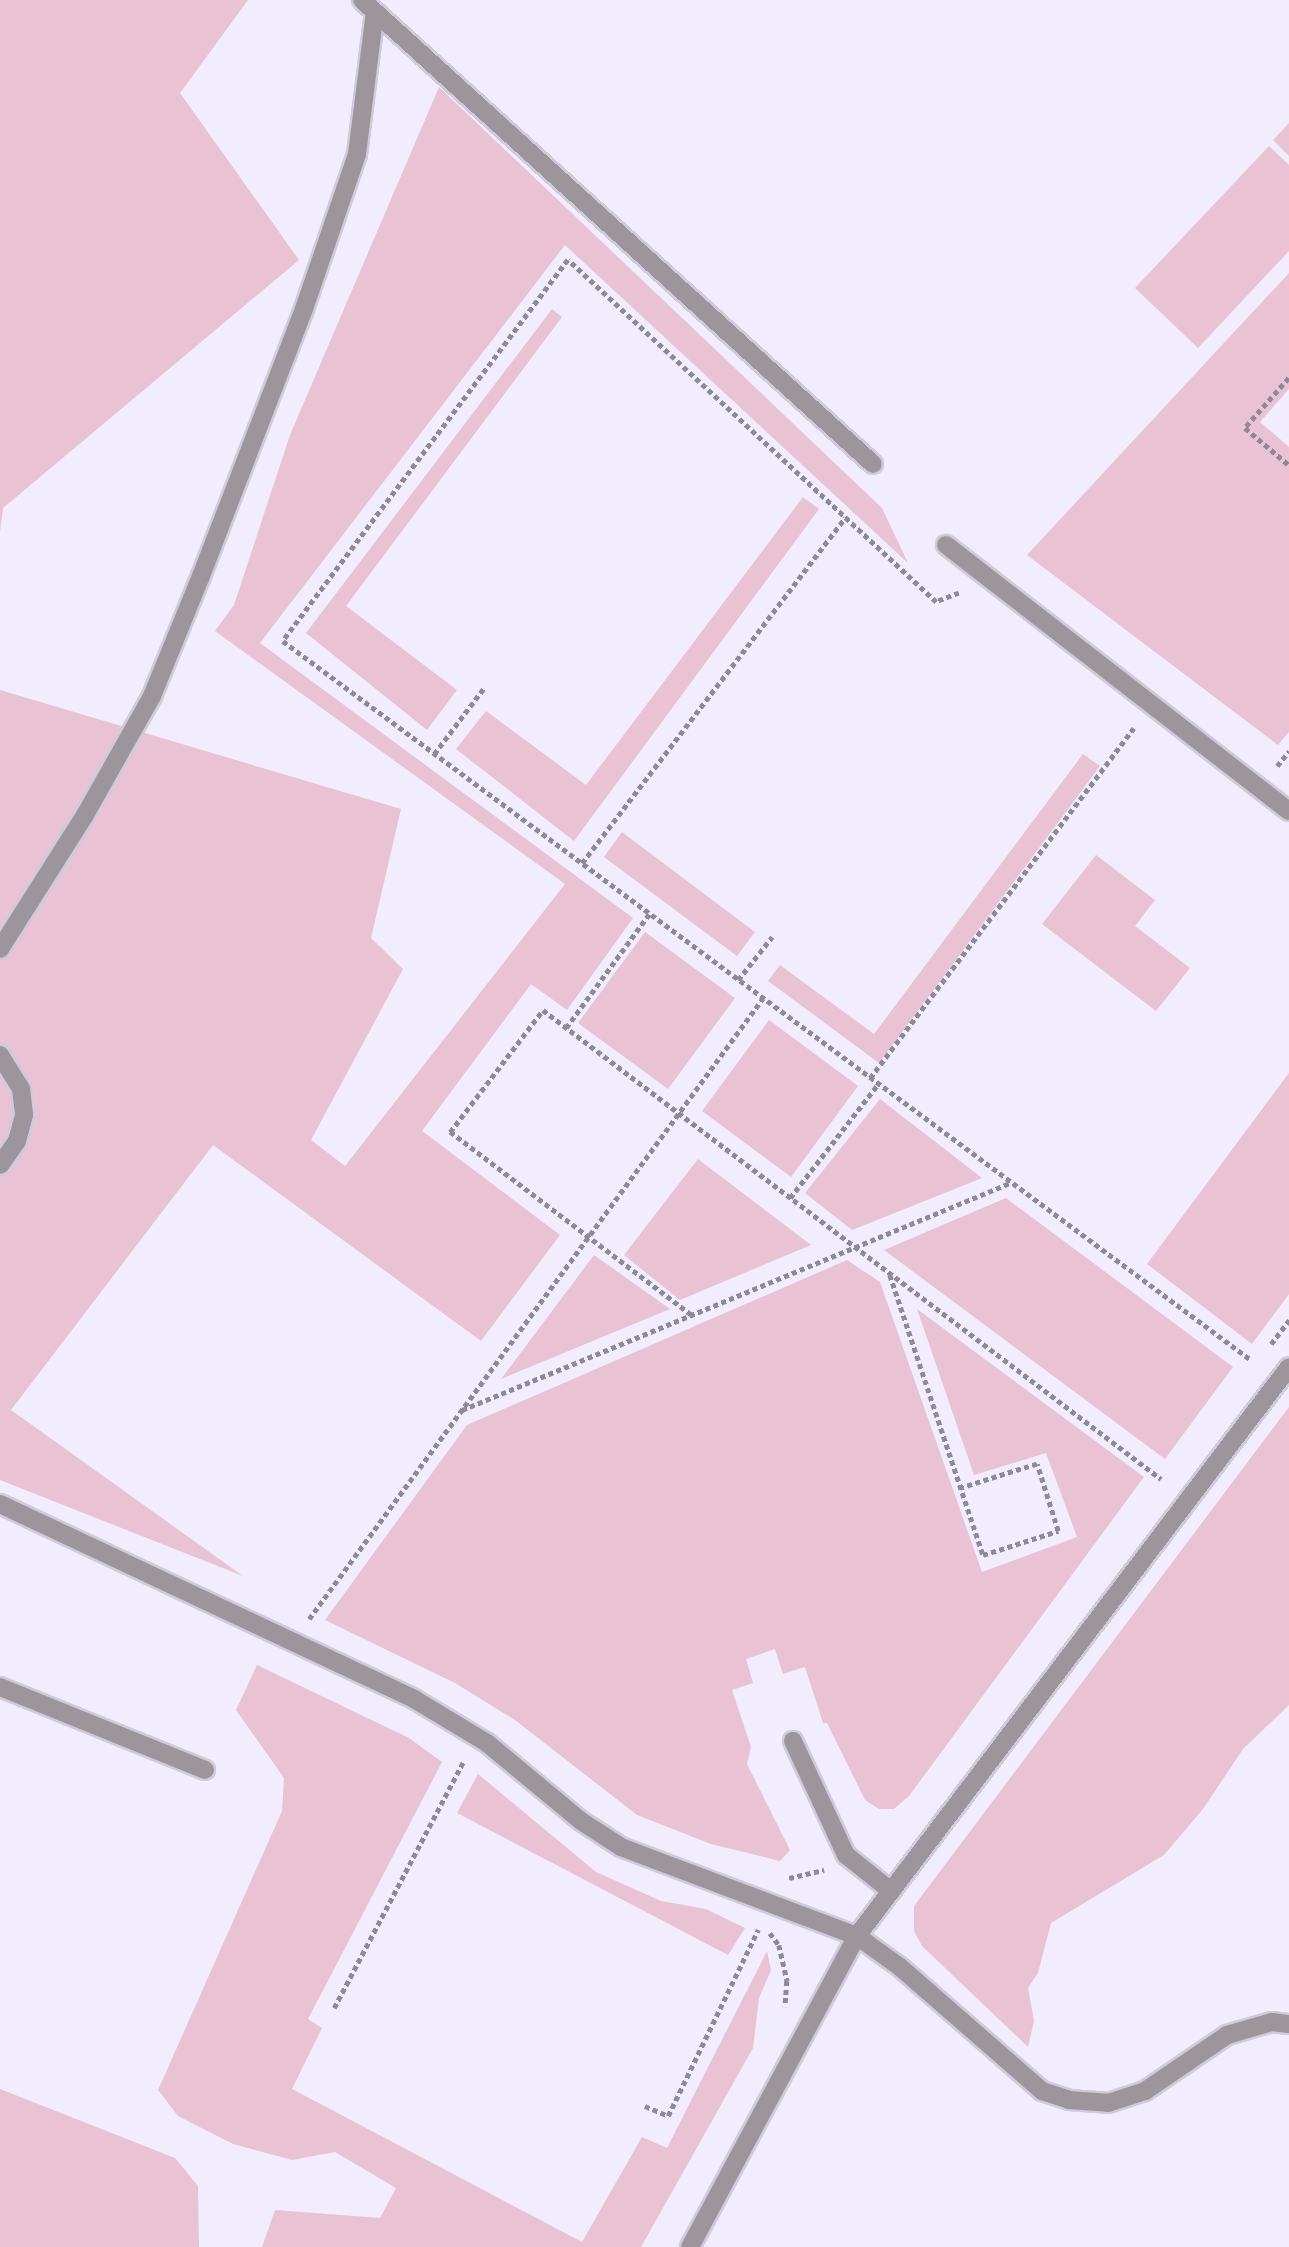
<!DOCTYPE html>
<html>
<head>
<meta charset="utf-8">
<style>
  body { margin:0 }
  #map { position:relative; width:1289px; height:2247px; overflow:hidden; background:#f1edfd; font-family:Poppins,sans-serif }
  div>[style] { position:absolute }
  .green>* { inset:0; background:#e9c2d3 }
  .path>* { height:4.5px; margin-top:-2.25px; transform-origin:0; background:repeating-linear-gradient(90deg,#8d8a95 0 5px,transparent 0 8.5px) }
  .roads { filter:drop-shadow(2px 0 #cfcbda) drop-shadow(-2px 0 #cfcbda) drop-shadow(0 2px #cfcbda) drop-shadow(0 -2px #cfcbda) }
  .minor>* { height:18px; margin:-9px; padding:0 9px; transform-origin:9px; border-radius:9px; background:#9c969c }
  span { translate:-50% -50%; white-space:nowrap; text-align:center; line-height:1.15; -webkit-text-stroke:5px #f1edfd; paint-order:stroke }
</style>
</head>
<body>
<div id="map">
  <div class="green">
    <div style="clip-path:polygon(0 0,248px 0,180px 93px,299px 260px,3px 508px,0 532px)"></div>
    <div style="clip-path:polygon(439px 87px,882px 508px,908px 563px,565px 245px,260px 643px,633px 918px,567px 1010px,531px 984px,422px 1131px,560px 1235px,481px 1341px,213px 1145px,11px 1410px,243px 1576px,0 1480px,0 690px,401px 809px,371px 938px,403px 969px,311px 1140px,345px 1166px,565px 884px,215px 631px,234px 605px,290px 435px)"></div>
    <div style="clip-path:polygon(1289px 123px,1289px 156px,1273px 140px)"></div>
    <div style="clip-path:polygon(1269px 146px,1289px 165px,1289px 251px,1198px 348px,1135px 288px)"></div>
    <div style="clip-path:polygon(1289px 273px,1289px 389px,1260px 422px,1289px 447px,1289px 732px,1278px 745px,1027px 555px)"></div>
    <div style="clip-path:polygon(552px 309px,562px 317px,346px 606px,457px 690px,427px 730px,306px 633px)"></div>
    <div style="clip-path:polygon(803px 497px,819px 509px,574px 841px,456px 749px,486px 711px,586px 785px)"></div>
    <div style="clip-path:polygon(1083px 754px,1100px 766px,879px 1063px,768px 981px,780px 965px,874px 1034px)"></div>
    <div style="clip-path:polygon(622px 832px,755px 932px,737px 956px,604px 857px)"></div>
    <div style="clip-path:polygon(1096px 855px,1155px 900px,1135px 926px,1190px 968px,1156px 1011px,1042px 924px)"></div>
    <div style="clip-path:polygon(645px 932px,735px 998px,668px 1089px,578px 1023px)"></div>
    <div style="clip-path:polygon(769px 1020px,858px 1086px,791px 1177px,702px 1111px)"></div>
    <div style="clip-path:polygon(1289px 1073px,1289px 1294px,1252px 1344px,1147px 1264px)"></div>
    <div style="clip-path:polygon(880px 1099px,982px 1178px,852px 1230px,805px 1193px)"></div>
    <div style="clip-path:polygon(698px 1159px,811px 1245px,680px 1300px,624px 1255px)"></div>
    <div style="clip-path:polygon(1006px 1198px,1233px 1367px,1165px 1459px,884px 1250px)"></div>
    <div style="clip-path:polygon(594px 1255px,670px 1309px,501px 1379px)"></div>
    <div style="clip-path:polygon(847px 1260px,880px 1282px,982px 1572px,1077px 1537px,1046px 1453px,974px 1475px,917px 1309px,1144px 1477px,909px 1796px,894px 1809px,879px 1809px,865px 1800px,827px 1723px,823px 1723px,805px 1667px,783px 1674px,775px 1649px,746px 1659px,753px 1683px,732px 1690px,751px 1747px,747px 1764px,790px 1850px,780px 1861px,711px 1844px,637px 1815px,515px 1720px,455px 1683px,325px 1620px,467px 1425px)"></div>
    <div style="clip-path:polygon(1289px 1407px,1289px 1705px,1243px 1749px,1203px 1809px,1164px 1855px,1051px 1923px,1038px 1973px,1028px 1988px,1034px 2021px,1028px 2047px,922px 1946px,914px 1931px,914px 1906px)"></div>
    <div style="clip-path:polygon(257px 1665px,409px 1738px,442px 1762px,308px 2019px,322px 2028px,292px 2089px,582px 2242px,642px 2137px,667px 2148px,767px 1951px,771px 1970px,759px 1998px,753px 2048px,641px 2247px,262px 2247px,275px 2210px,380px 2218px,396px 2188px,335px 2152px,292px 2160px,233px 2144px,178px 2116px,158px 2090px,282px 1811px,284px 1778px,236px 1710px)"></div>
    <div style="clip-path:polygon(478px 1774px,596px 1872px,661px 1901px,706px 1909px,745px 1928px,728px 1955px,457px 1813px)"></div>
    <div style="clip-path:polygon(0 2089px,175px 2158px,198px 2186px,199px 2247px,0 2247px)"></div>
  </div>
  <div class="path">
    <div style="left:1289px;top:378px;width:67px;rotate:131.3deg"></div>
    <div style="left:1245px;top:428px;width:57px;rotate:40.1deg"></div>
    <div style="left:959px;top:593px;width:25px;rotate:159deg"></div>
    <div style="left:936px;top:602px;width:502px;rotate:-137.1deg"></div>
    <div style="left:568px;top:260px;width:476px;rotate:126.8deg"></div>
    <div style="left:283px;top:641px;width:1206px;rotate:36.6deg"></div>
    <div style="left:434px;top:754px;width:83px;rotate:-52.9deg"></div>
    <div style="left:1277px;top:766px;width:19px;rotate:-51deg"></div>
    <div style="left:582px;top:863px;width:434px;rotate:-52.7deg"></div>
    <div style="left:738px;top:980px;width:55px;rotate:-51.7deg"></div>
    <div style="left:566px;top:1028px;width:141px;rotate:-53.9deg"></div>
    <div style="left:870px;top:1078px;width:438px;rotate:-53deg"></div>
    <div style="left:790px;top:1198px;width:144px;rotate:-52.3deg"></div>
    <div style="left:890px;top:1275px;width:295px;rotate:71.6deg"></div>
    <div style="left:983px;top:1555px;width:79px;rotate:-17.7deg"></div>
    <div style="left:1058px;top:1531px;width:70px;rotate:-107.4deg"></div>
    <div style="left:1037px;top:1464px;width:80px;rotate:162.5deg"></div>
    <div style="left:691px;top:1315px;width:303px;rotate:-142.8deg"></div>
    <div style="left:450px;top:1132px;width:153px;rotate:-52.7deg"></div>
    <div style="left:543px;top:1010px;width:776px;rotate:37.19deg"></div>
    <div style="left:1271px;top:1344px;width:30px;rotate:-53deg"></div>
    <div style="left:462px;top:1410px;width:593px;rotate:-22.5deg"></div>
    <div style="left:309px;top:1619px;width:769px;rotate:-53.83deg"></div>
    <div style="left:789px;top:1878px;width:36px;rotate:-13deg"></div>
    <div style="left:770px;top:1933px;width:15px;rotate:53deg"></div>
    <div style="left:779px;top:1945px;width:37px;rotate:77deg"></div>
    <div style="left:787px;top:1981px;width:26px;rotate:94deg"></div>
    <div style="left:334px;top:2008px;width:280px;rotate:-62.3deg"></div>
    <div style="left:645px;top:2106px;width:25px;rotate:23deg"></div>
    <div style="left:668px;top:2116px;width:207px;rotate:-64.2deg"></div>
  </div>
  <div class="roads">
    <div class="minor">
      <div style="left:362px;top:0;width:690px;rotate:42.24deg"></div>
      <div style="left:946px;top:545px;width:434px;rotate:37.8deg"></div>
      <div style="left:0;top:949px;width:159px;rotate:-57.6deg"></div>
      <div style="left:85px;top:815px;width:137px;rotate:-60.6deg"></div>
      <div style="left:152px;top:696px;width:130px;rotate:-67.8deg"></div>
      <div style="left:201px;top:576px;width:286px;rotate:-68.9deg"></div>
      <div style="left:304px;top:309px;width:164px;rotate:-71.1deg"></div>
      <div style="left:357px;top:154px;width:143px;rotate:-82.8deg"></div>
      <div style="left:0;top:1055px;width:40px;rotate:58deg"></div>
      <div style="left:21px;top:1089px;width:26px;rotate:83deg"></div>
      <div style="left:24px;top:1115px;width:27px;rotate:105deg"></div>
      <div style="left:17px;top:1141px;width:29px;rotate:125deg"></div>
      <div style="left:0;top:1504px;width:458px;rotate:25.2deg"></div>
      <div style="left:414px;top:1699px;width:85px;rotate:31.1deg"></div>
      <div style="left:487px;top:1743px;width:122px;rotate:39.7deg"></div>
      <div style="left:581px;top:1821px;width:48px;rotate:33deg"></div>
      <div style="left:621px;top:1847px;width:252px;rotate:20.7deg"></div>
      <div style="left:857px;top:1936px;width:53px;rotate:35.8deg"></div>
      <div style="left:900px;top:1967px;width:189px;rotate:41.1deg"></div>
      <div style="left:1042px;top:2091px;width:28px;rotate:18deg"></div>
      <div style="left:1069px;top:2100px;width:39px;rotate:4deg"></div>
      <div style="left:1108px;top:2103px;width:39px;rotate:-18deg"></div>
      <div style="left:1145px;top:2091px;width:99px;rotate:-34.3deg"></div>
      <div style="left:1227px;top:2035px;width:47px;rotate:-16.1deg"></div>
      <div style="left:1272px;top:2022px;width:17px;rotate:7deg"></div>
      <div style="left:0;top:1687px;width:221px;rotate:22deg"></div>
      <div style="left:793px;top:1741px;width:126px;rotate:65.1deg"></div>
      <div style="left:846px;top:1855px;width:58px;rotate:38.7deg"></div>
      <div style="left:690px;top:2247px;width:353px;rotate:-61.8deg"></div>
      <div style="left:857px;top:1936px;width:714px;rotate:-52.79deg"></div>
    </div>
  </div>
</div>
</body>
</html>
